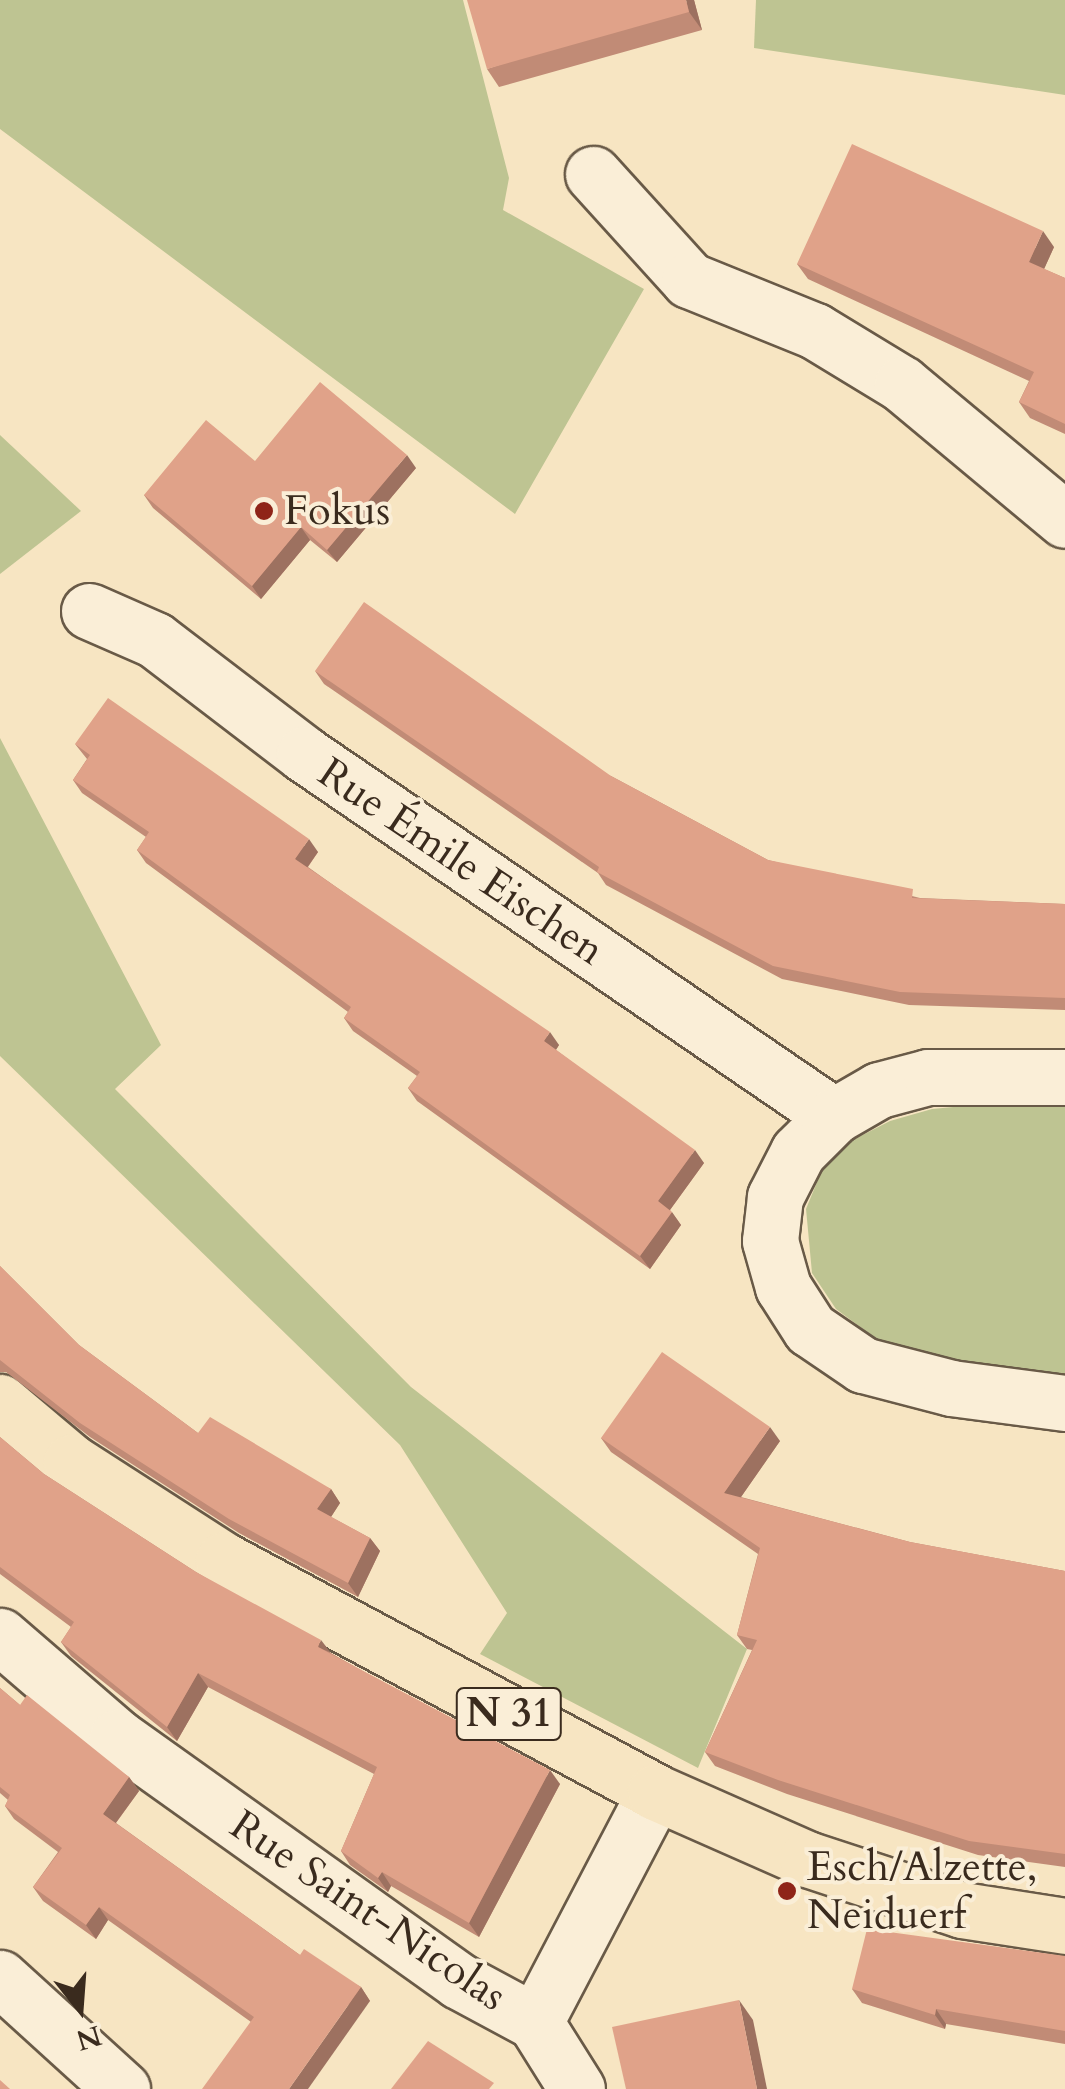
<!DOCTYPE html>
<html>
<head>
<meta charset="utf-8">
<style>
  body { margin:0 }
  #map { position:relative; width:1065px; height:2089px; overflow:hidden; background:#f7e5c2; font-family:Cardo,serif }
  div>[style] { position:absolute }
  .green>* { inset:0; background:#bec492 }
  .roads { filter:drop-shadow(2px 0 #695a47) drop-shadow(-2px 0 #695a47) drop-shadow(0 2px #695a47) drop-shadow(0 -2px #695a47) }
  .minor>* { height:55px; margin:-27.5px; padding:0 27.5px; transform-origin:27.5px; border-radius:27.5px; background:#faeed7 }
  .major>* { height:55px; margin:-27.5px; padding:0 27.5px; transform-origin:27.5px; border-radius:27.5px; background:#f7e5c2 }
  .wall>* { inset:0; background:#c18b76 }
  .shaded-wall>* { inset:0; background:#9d7160 }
  .building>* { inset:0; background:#e0a289 }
  .dots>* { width:28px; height:28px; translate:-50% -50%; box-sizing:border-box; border:5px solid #faeed7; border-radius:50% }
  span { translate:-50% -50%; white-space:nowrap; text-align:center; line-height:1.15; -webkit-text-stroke:8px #faeed7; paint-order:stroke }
  .shield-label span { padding:2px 8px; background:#faeed7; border:2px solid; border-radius:8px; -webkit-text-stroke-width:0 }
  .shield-label { font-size:40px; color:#3a2b1e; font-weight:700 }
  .poi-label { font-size:42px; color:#3a2b1e }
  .left { translate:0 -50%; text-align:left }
  .street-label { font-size:42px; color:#3a2b1e }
  .north { position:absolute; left:30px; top:1959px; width:100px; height:100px; -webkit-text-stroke:8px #faeed7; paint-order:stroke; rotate:163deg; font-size:28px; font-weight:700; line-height:40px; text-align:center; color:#3a2b1e }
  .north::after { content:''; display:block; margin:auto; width:35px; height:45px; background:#3a2b1e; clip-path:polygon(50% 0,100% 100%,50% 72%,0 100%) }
</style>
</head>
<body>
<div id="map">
  <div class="green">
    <div style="clip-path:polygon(0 0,463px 0,509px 178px,503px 210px,644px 289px,515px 514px,0 129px)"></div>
    <div style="clip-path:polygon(756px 0,1065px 0,1065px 95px,754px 48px)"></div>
    <div style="clip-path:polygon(0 435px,81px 511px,0 574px)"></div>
    <div style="clip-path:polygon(0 738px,161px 1045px,115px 1089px,411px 1387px,747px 1649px,698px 1768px,480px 1654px,507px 1613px,400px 1445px,0 1056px)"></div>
    <div style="clip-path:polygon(985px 1104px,1065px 1106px,1065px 1375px,944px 1362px,875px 1338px,836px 1309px,812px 1273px,806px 1209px,822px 1170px,851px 1141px,890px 1121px,932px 1109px)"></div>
  </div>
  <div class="roads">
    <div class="minor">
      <div style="left:593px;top:174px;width:143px;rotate:47.8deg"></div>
      <div style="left:689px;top:280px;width:136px;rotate:22deg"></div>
      <div style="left:815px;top:331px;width:102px;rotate:31.3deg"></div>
      <div style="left:902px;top:384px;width:212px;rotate:39.8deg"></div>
      <div style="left:89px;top:611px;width:72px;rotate:23.7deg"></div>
      <div style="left:155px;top:640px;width:188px;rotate:37.4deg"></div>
      <div style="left:304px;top:754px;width:642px;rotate:34.33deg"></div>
      <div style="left:1065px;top:1077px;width:137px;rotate:180deg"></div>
      <div style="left:928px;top:1077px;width:51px;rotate:165.1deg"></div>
      <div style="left:879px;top:1090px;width:52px;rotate:150deg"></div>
      <div style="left:834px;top:1116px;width:51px;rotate:135deg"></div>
      <div style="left:798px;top:1152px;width:51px;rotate:117.1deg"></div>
      <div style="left:775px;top:1197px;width:44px;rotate:96.5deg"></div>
      <div style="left:770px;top:1241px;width:48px;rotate:74.2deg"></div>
      <div style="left:783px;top:1287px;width:50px;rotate:57.3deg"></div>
      <div style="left:810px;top:1329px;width:64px;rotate:34.2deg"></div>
      <div style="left:863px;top:1365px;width:91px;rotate:14.6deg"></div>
      <div style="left:951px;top:1388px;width:115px;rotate:7.5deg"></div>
      <div style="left:0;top:1636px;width:155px;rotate:40.8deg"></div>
      <div style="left:117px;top:1737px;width:420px;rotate:35.5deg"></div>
      <div style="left:459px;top:1981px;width:86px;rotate:28.3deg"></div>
      <div style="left:535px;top:2022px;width:79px;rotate:57.9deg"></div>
      <div style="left:0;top:1978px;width:165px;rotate:42.3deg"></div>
      <div style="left:535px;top:2022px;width:259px;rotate:-62.4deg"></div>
    </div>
    <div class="major">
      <div style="left:0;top:1402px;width:93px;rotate:40.2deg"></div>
      <div style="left:71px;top:1462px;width:181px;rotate:32.8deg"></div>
      <div style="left:223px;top:1560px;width:490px;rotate:28.2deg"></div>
      <div style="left:655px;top:1792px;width:166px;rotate:23.8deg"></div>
      <div style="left:807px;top:1859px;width:163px;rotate:18.2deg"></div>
      <div style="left:962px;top:1910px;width:104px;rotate:8.8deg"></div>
    </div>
  </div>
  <div class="wall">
    <div style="clip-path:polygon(694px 0,702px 30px,499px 87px,487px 69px)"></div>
    <div style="clip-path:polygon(1054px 247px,1044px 269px,1065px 278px,1065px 434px,1030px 418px,1019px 402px,1029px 381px,808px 279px,797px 264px)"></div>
    <div style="clip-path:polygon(255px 461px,416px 468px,337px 562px,310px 540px,261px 599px,153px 508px,144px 495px)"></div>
    <div style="clip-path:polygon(315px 671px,611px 776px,768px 860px,920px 898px,1065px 904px,1065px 1010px,909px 1005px,782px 979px,606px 885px,598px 873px,324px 684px)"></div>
    <div style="clip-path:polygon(75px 744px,318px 852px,308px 867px,559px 1045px,556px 1050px,704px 1163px,670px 1210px,681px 1225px,650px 1269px,417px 1101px,408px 1088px,417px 1076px,353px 1031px,344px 1018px,348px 1012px,146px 863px,137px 850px,146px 837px,82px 793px,73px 780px,87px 759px)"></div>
    <div style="clip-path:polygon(0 1266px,79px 1345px,198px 1433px,331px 1489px,340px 1503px,331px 1517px,370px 1538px,380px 1551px,358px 1597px,239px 1533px,90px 1437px,6px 1372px,0 1372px)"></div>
    <div style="clip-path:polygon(0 1437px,44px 1474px,196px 1572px,331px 1653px,560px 1784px,479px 1937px,391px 1886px,388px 1892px,350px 1865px,341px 1851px,374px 1774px,208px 1687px,177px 1741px,71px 1656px,61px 1642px,71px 1627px,0 1574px)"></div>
    <div style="clip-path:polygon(601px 1438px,780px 1441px,741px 1497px,910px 1542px,1065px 1571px,1065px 1867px,978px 1855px,787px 1794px,715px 1766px,705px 1752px,752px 1650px,747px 1649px,737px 1635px,758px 1554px,611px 1452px)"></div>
    <div style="clip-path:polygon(0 1688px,20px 1705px,129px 1777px,139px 1791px,116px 1823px,300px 1955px,361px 1987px,370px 2001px,251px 2022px,108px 1920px,96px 1939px,43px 1901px,33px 1887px,58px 1852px,14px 1819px,5px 1806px,8px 1800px,0 1793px)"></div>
    <div style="clip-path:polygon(1065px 1956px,1065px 2044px,946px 2024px,945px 2029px,862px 2003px,852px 1989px)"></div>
  </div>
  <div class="shaded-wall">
    <div style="clip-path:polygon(686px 0,694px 0,702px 30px,689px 12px)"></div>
    <div style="clip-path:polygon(1043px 231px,1054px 247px,1040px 278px,1029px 262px)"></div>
    <div style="clip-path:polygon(407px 455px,416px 468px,337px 562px,327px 550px)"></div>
    <div style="clip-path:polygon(301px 527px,310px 540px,261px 599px,252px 586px)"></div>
    <div style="clip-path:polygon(309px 839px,318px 852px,304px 872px,295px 859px)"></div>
    <div style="clip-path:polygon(550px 1032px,559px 1045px,553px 1054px,544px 1041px)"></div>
    <div style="clip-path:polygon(695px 1150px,704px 1163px,667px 1214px,658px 1201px)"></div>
    <div style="clip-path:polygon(672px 1212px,681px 1225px,650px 1269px,640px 1256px)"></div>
    <div style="clip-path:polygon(770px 1427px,780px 1441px,734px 1507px,724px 1493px)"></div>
    <div style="clip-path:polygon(331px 1489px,340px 1503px,327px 1523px,317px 1509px)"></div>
    <div style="clip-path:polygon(370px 1538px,380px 1551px,358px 1597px,348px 1583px)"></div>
    <div style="clip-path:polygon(321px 1640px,331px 1653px,318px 1647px)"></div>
    <div style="clip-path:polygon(198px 1673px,208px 1687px,177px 1741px,167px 1727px)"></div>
    <div style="clip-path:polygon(550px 1770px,560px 1784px,479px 1937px,469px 1923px)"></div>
    <div style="clip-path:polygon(129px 1777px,139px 1791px,112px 1828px,103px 1814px)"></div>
    <div style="clip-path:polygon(382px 1872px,391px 1886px,388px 1892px,378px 1878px)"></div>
    <div style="clip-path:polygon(99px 1907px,108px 1920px,96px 1939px,86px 1925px)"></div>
    <div style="clip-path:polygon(361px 1987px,370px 2001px,308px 2089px,289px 2089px)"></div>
    <div style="clip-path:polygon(739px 2000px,753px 2020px,767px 2089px,757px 2089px)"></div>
    <div style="clip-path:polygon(936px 2009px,946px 2024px,945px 2029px,935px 2015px)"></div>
  </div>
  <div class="building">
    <div style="clip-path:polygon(467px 0,686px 0,689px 12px,487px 69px)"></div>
    <div style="clip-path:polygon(852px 144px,1043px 231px,1029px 262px,1065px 278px,1065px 424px,1019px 402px,1034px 372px,797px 264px)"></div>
    <div style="clip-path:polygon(320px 382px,407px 455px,327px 550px,301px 527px,252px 586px,144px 495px,206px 420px,255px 461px)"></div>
    <div style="clip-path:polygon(364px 602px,611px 776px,768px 860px,913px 889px,912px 898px,1065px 904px,1065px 998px,900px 992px,773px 966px,597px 872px,599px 867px,315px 671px)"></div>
    <div style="clip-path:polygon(108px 698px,309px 839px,295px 859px,550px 1032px,544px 1041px,695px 1150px,658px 1201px,672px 1212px,640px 1256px,408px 1088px,420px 1072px,344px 1018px,351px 1007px,137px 850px,149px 832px,73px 780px,90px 755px,75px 744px)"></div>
    <div style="clip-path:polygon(0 1266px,79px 1345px,198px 1433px,210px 1417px,331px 1489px,317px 1509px,370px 1538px,348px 1583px,229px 1519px,80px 1423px,0 1360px)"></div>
    <div style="clip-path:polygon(662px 1352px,770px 1427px,724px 1493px,910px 1542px,1065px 1571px,1065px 1854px,969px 1841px,778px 1780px,705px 1752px,757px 1640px,737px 1635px,760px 1548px,601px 1438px)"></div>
    <div style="clip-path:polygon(0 1437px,44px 1474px,196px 1572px,321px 1640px,318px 1647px,550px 1770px,469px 1923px,382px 1872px,378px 1878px,341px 1851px,377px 1767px,198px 1673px,167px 1727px,61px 1642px,74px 1622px,0 1567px)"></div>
    <div style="clip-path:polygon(0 1688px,20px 1705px,27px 1695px,129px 1777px,103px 1814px,300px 1955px,304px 1949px,361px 1987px,289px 2089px,202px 2089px,254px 2017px,99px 1907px,86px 1925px,33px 1887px,62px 1848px,5px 1806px,10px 1795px,0 1787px)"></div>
    <div style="clip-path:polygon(867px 1929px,1065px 1956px,1065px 2031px,936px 2009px,935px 2015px,852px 1989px)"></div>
    <div style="clip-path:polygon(739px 2000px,757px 2089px,626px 2089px,612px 2027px)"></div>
    <div style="clip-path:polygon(428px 2041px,494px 2083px,489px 2089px,391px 2089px)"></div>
    <div style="clip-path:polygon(0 2080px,10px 2089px,0 2089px)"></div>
  </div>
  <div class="dots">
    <div style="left:264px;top:511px;background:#8f2418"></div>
    <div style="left:787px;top:1891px;background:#8f2418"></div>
  </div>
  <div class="shield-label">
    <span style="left:509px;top:1714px">N 31</span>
  </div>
  <div class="poi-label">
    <span class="left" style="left:284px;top:511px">Fokus</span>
    <span class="left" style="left:807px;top:1891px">Esch/Alzette,<br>Neiduerf</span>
  </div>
  <div class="street-label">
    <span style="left:461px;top:862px;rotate:34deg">Rue Émile Eischen</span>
    <span style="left:368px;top:1911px;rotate:34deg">Rue Saint-Nicolas</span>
  </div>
  <div class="north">N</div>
</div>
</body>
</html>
